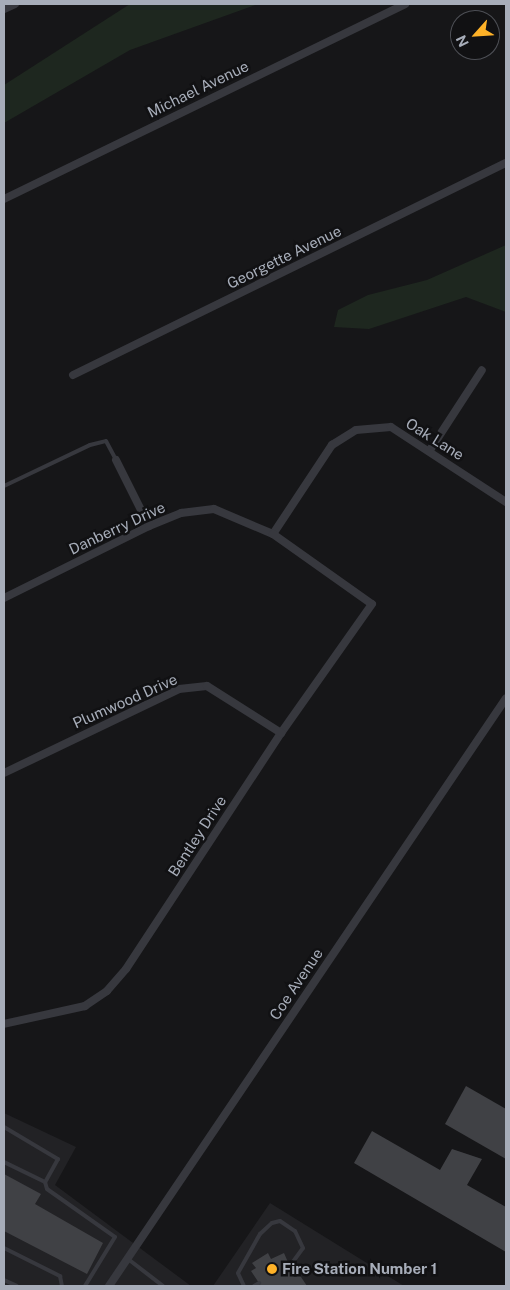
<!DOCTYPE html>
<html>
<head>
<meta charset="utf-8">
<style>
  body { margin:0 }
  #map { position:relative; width:510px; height:1290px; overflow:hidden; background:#161618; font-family:"Public Sans",sans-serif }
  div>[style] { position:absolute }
  .built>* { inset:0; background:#222225 }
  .green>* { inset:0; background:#1e271f }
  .building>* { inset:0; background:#404145 }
  .lane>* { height:4px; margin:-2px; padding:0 2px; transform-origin:2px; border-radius:2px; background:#37383e }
  .street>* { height:8px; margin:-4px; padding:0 4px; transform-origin:4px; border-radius:4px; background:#37383e }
  .dots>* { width:14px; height:14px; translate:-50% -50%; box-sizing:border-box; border:2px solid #111113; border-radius:50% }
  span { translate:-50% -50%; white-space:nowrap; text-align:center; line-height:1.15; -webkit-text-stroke:5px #111113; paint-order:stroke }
  .street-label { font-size:15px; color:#a7adb9 }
  .poi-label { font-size:15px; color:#a7adb9; font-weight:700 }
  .left { translate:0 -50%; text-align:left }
  .frame { position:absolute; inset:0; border:5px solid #a7adb9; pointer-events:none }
  .north { position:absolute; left:450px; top:10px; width:50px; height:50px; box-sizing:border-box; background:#111113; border:1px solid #4d4f55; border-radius:50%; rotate:244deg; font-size:14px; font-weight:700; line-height:20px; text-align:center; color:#a7adb9 }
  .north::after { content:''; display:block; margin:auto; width:18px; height:22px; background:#feb228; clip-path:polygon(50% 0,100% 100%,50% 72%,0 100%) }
</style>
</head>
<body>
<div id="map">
  <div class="built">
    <div style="clip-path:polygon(4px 1113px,76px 1147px,55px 1185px,191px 1286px,4px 1286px)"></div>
    <div style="clip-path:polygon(270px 1203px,404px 1286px,213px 1286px)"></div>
  </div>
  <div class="green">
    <div style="clip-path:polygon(130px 4px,258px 4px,130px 50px,4px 123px,4px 85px)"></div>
    <div style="clip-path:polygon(506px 245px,506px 312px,466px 297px,369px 329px,334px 327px,338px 310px,368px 295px,427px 280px)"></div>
  </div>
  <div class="building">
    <div style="clip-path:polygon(466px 1086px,506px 1109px,506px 1159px,445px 1124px)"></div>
    <div style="clip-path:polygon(372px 1131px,440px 1170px,452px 1149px,482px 1159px,467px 1185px,506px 1207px,506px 1252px,354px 1163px)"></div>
    <div style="clip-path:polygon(4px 1174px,41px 1194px,35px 1204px,103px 1243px,87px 1274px,4px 1231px)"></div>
    <div style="clip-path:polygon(268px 1253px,271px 1259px,284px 1253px,294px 1276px,299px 1274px,307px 1286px,261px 1286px,251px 1271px,256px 1268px,252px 1263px)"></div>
  </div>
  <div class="lane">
    <div style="left:4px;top:486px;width:95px;rotate:-25.5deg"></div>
    <div style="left:90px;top:445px;width:16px;rotate:-14deg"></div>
    <div style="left:106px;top:441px;width:21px;rotate:62deg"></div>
    <div style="left:4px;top:1127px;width:63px;rotate:30.7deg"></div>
    <div style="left:58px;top:1159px;width:26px;rotate:119deg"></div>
    <div style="left:45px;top:1182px;width:46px;rotate:-154deg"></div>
    <div style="left:45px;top:1182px;width:7px;rotate:74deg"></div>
    <div style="left:47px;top:1189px;width:83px;rotate:35.2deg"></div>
    <div style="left:115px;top:1237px;width:57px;rotate:121.5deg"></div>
    <div style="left:4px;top:1248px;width:63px;rotate:26.6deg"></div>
    <div style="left:60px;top:1276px;width:10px;rotate:79deg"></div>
    <div style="left:128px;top:1259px;width:44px;rotate:37.6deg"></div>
    <div style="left:4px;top:1280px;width:14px;rotate:25deg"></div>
    <div style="left:244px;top:1286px;width:14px;rotate:-115deg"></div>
    <div style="left:238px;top:1273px;width:45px;rotate:-60.6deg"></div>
    <div style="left:260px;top:1234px;width:16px;rotate:-43deg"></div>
    <div style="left:272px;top:1223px;width:8px;rotate:-14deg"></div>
    <div style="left:280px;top:1221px;width:18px;rotate:34deg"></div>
    <div style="left:295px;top:1231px;width:19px;rotate:65deg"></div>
    <div style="left:303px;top:1248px;width:22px;rotate:126deg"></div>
    <div style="left:254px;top:1286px;width:6px;rotate:-31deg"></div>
  </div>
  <div class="street">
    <div style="left:4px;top:9px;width:12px;rotate:-24deg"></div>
    <div style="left:4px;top:199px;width:446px;rotate:-25.9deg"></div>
    <div style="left:73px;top:375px;width:482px;rotate:-26.1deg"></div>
    <div style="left:430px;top:450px;width:95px;rotate:-57deg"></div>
    <div style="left:116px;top:460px;width:74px;rotate:63.4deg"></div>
    <div style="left:273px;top:534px;width:107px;rotate:-56.5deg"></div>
    <div style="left:332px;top:445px;width:28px;rotate:-32deg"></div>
    <div style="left:356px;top:430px;width:35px;rotate:-5deg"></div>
    <div style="left:391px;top:427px;width:137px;rotate:33.1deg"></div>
    <div style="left:4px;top:598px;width:162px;rotate:-26.4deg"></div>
    <div style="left:149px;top:526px;width:35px;rotate:-22deg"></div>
    <div style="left:181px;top:513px;width:33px;rotate:-7deg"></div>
    <div style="left:214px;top:509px;width:64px;rotate:23deg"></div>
    <div style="left:273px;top:534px;width:121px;rotate:35.3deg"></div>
    <div style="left:372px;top:604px;width:158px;rotate:125.2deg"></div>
    <div style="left:281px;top:733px;width:282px;rotate:123.3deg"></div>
    <div style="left:126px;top:969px;width:29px;rotate:131deg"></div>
    <div style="left:107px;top:991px;width:27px;rotate:146deg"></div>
    <div style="left:85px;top:1006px;width:83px;rotate:167.5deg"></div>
    <div style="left:4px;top:773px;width:194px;rotate:-25.6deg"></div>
    <div style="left:179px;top:689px;width:28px;rotate:-6deg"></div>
    <div style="left:207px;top:686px;width:88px;rotate:32.4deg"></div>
    <div style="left:109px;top:1286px;width:709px;rotate:-55.97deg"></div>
  </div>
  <div class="dots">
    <div style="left:272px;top:1269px;background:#feb228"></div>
  </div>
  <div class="street-label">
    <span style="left:198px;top:89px;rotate:-26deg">Michael Avenue</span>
    <span style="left:284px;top:257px;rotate:-26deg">Georgette Avenue</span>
    <span style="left:435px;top:439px;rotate:32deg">Oak Lane</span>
    <span style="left:117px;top:528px;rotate:-25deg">Danberry Drive</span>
    <span style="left:125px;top:701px;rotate:-24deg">Plumwood Drive</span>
    <span style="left:197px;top:836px;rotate:-57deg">Bentley Drive</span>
    <span style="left:296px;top:984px;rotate:-56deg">Coe Avenue</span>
  </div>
  <div class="poi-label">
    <span class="left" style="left:282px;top:1269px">Fire Station Number 1</span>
  </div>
  <div class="frame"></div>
  <div class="north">N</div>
</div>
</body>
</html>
